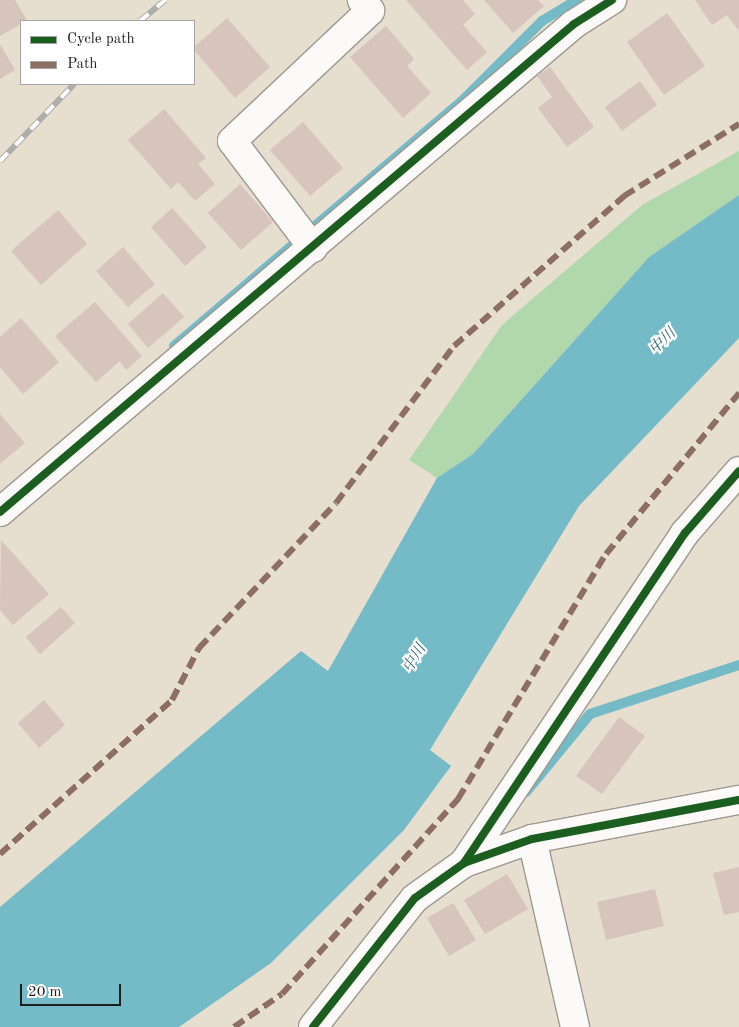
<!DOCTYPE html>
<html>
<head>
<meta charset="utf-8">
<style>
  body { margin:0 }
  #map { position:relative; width:739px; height:1027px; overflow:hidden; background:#e6decf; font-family:"Old Standard TT","Noto Serif JP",serif }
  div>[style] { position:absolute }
  .green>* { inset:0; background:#b1d7ac }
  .water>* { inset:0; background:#74bac7 }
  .stream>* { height:10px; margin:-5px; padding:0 5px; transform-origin:5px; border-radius:5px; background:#74bac7 }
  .building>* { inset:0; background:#d7c4bc }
  .roads { filter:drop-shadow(1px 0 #9d9890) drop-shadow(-1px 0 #9d9890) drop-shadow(0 1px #9d9890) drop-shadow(0 -1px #9d9890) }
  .minor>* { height:28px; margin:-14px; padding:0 14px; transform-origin:14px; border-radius:14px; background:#fbfaf8 }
  .rail>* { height:5.5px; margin-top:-2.75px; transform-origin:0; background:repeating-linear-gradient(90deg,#fff 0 11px,#aeadaa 0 22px); box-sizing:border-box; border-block:1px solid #aeadaa }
  .quiet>* { height:6px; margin-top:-3px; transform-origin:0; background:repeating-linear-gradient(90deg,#8d6e63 0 12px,transparent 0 18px) }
  .cycleway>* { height:8px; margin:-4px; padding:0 4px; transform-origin:4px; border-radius:4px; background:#1b5e20 }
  span { translate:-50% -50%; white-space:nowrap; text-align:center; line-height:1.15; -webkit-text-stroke:4.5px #fff; paint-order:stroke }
  .water-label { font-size:15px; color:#306470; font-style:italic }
  .legend { position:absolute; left:20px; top:20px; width:175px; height:65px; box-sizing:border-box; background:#fff; border:1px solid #a4a4a4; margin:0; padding:6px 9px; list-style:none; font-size:15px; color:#1c1c1c }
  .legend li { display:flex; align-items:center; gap:10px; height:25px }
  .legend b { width:25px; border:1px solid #a4a4a4 }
  .scale { position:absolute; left:20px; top:984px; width:101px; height:22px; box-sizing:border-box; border:2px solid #1c1c1c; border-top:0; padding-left:6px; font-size:15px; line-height:18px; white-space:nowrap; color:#1c1c1c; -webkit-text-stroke:4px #fff; paint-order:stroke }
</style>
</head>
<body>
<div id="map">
  <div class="green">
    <div style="clip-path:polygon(739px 151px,739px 195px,649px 257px,473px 454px,437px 478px,409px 460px,502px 325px,642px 205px)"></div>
  </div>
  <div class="water">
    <div style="clip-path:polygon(739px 195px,739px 338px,579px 506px,430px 750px,451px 766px,404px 830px,271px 963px,179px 1027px,0 1027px,0 907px,301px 651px,328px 671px,437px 478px,473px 454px,649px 257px)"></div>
  </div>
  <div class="stream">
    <div style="left:174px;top:346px;width:381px;rotate:-40.4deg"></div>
    <div style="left:464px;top:99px;width:110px;rotate:-45deg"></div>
    <div style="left:542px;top:21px;width:41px;rotate:-31deg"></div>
    <div style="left:526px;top:792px;width:101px;rotate:-50.6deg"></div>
    <div style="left:590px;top:714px;width:157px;rotate:-18.2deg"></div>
  </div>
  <div class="building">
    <div style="clip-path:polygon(0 0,15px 0,27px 20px,21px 21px,21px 24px,0 36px)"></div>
    <div style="clip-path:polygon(406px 0,463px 0,475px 14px,463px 25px,487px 52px,467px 70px)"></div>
    <div style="clip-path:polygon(484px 0,538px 0,544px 6px,513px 33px)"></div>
    <div style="clip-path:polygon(695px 0,739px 0,739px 31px,727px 15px,712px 25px)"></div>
    <div style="clip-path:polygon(667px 13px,705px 66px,664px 95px,627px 42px)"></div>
    <div style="clip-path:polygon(227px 18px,270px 67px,235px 98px,194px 50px,194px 47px)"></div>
    <div style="clip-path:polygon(386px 26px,414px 59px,407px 66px,431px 93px,403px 118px,350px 57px)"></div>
    <div style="clip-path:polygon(0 44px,15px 70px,0 79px)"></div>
    <div style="clip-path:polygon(550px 67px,594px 127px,567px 147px,538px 108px,552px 97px,537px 76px)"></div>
    <div style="clip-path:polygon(640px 81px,657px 105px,622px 131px,605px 107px)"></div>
    <div style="clip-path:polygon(164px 109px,206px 158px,198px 164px,215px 184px,195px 201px,178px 182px,171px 189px,128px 140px)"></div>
    <div style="clip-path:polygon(303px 122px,343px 168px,310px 196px,270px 150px)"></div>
    <div style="clip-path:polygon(240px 184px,273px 222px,241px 250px,208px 213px)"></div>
    <div style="clip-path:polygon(172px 208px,207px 247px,185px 266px,151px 227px)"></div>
    <div style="clip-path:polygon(58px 210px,87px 244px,41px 285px,11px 251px)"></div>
    <div style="clip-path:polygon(123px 247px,155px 284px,128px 307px,96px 271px)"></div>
    <div style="clip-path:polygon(163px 293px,184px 317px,148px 348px,128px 324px)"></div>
    <div style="clip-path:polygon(95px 302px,142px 356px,126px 370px,120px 361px,96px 382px,55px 336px)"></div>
    <div style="clip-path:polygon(21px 318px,59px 362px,23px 394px,0 367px,0 337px)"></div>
    <div style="clip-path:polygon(0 414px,25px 443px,0 464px)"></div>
    <div style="clip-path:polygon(1px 540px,49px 594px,13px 625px,0 610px)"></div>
    <div style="clip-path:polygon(61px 607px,75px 623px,40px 654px,26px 637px)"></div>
    <div style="clip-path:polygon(44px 700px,65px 725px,39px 748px,18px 723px)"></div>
    <div style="clip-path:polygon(619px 717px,645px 736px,602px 794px,576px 776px)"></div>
    <div style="clip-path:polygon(739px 867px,739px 912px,724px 915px,713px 873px)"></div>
    <div style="clip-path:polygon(507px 874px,528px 909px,485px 934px,464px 900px)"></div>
    <div style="clip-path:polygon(655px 889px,664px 926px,606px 940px,597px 902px)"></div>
    <div style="clip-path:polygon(453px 903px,476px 940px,449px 956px,427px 918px)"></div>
  </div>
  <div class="roads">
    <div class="minor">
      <div style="left:313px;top:248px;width:134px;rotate:-127.1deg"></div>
      <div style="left:232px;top:141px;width:190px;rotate:-43.3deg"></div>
      <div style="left:370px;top:11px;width:14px;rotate:-126deg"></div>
      <div style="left:0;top:512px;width:753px;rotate:-40.37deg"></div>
      <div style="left:574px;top:24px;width:45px;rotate:-32.3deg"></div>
      <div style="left:532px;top:839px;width:193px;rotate:77.1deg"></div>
      <div style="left:464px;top:863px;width:397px;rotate:-56.2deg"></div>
      <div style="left:685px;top:533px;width:82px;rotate:-48.9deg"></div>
      <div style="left:313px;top:1027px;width:164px;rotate:-51.7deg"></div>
      <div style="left:415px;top:898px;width:60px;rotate:-35.5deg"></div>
      <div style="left:464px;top:863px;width:72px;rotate:-19.4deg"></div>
      <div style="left:532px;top:839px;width:211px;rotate:-10.7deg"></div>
    </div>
  </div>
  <div class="rail">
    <div style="left:140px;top:21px;width:33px;rotate:-40deg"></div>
    <div style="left:0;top:161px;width:107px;rotate:-46.1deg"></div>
  </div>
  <div class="quiet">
    <div style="left:0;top:854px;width:231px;rotate:-41.8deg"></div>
    <div style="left:172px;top:700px;width:59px;rotate:-62.6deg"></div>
    <div style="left:199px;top:648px;width:199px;rotate:-46.6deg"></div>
    <div style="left:336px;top:503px;width:196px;rotate:-53.1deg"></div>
    <div style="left:454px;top:346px;width:227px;rotate:-41.4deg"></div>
    <div style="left:624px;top:196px;width:136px;rotate:-32.1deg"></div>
    <div style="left:234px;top:1027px;width:58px;rotate:-34.5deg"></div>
    <div style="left:282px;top:994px;width:263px;rotate:-47.9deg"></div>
    <div style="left:458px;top:799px;width:286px;rotate:-58.9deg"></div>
    <div style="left:606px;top:554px;width:209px;rotate:-50.4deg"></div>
  </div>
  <div class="cycleway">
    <div style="left:0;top:512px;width:753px;rotate:-40.37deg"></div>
    <div style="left:574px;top:24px;width:45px;rotate:-32.3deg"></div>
    <div style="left:464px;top:863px;width:397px;rotate:-56.2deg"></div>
    <div style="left:685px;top:533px;width:82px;rotate:-48.9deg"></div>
    <div style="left:313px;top:1027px;width:164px;rotate:-51.7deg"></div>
    <div style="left:415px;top:898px;width:60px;rotate:-35.5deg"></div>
    <div style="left:464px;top:863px;width:72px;rotate:-19.4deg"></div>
    <div style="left:532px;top:839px;width:211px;rotate:-10.7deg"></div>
  </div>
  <div class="water-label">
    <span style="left:663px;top:342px;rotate:-45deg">中川</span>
    <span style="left:415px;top:659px;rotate:-59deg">中川</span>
  </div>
  <ul class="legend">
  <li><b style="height:6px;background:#1b5e20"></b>Cycle path</li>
  <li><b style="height:6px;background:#8d6e63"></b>Path</li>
  </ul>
  <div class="scale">20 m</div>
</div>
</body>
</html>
